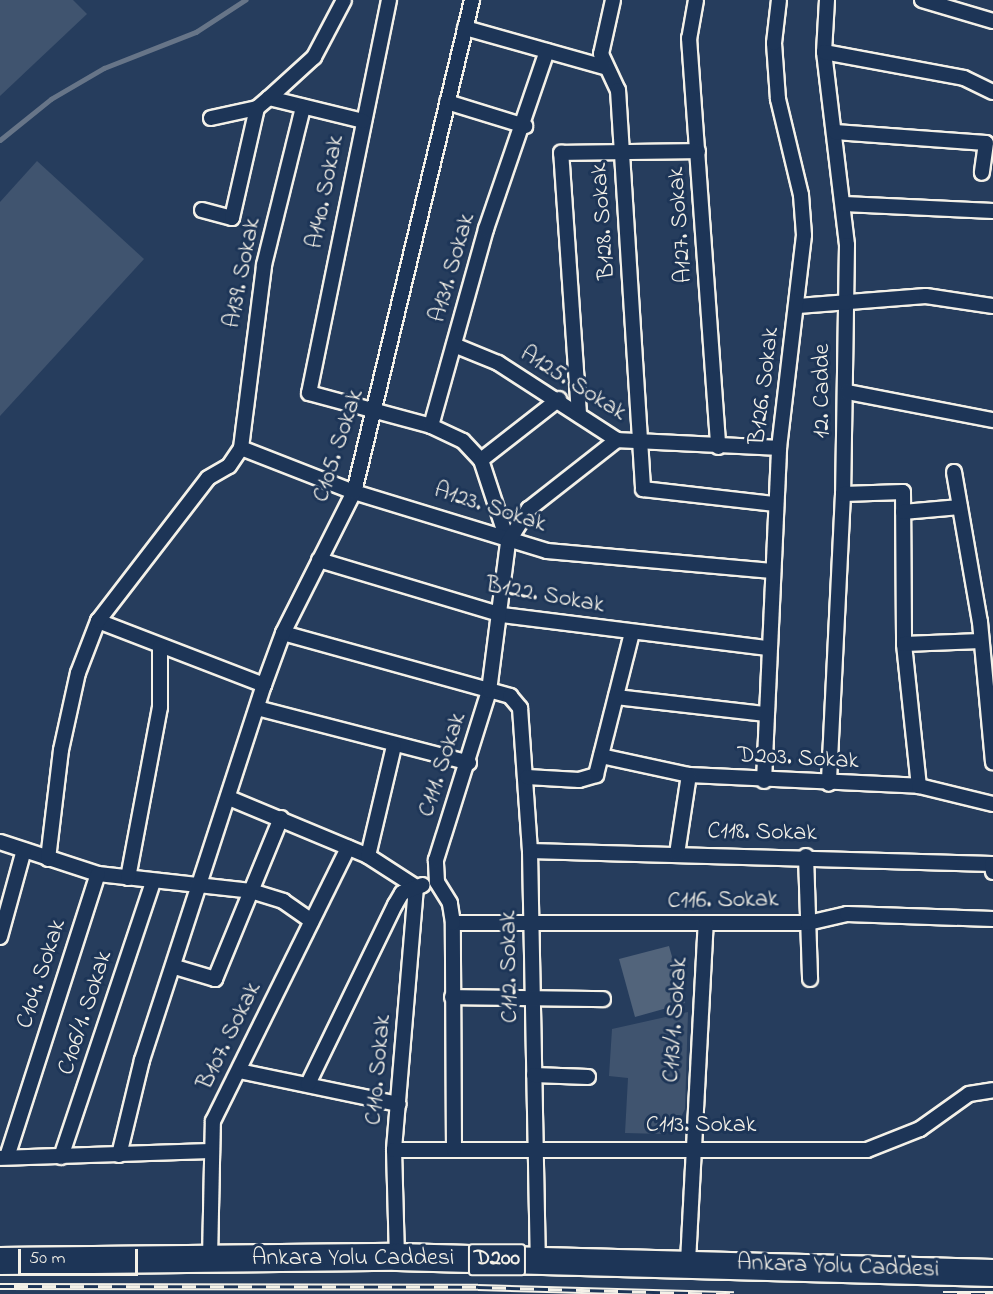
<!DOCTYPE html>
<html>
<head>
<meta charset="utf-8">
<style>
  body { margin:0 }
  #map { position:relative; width:993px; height:1294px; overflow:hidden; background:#263d5d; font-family:"Indie Flower",sans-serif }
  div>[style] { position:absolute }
  .green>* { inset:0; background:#40546f }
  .stream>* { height:4.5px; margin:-2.25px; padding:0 2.25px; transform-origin:2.25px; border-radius:2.25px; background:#677588 }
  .building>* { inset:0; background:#52647b }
  .roads { filter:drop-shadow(2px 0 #f4f1e8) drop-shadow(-2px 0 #f4f1e8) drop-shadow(0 2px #f4f1e8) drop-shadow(0 -2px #f4f1e8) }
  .street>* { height:14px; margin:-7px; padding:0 7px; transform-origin:7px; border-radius:7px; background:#1d3557 }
  .highway>* { height:26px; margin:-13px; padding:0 13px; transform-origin:13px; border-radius:13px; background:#1d3557 }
  .rail>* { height:7px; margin-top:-3.5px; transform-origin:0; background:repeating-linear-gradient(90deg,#1d3557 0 14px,#f4f1e8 0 28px); box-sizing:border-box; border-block:2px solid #f4f1e8 }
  span { translate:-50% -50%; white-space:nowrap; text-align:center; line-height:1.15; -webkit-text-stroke:6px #1d3557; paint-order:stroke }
  .shield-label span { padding:2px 4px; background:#1d3557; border:2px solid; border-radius:4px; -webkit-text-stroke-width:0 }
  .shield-label { font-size:22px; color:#f4f1e8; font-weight:700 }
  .street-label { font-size:24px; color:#f4f1e8 }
  .scale { position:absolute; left:18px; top:1249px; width:120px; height:27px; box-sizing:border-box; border:3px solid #f4f1e8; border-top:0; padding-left:8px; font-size:18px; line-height:21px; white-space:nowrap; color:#f4f1e8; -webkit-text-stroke:4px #1d3557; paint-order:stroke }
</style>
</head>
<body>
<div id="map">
  <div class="green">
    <div style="clip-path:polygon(0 0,73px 0,87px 14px,0 96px)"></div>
    <div style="clip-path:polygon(37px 161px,144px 259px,0 416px,0 202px)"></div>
    <div style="clip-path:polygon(688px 1012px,685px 1109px,676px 1127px,663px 1134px,625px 1133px,628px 1078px,609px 1076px,612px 1029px)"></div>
  </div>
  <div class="stream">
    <div style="left:0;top:140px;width:65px;rotate:-38.8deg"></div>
    <div style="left:51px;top:99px;width:61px;rotate:-30.3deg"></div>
    <div style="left:104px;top:68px;width:99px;rotate:-21.4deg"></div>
    <div style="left:196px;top:32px;width:59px;rotate:-33.1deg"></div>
  </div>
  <div class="building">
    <div style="clip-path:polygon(669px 946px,685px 1003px,635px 1017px,619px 959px)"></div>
  </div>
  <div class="roads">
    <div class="street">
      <div style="left:389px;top:0;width:401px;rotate:101.5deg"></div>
      <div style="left:309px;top:393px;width:126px;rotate:15.1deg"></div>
      <div style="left:431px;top:426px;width:35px;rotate:25deg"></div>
      <div style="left:463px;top:441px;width:26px;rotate:47deg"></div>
      <div style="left:481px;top:460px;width:86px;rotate:71.8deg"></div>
      <div style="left:613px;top:0;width:55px;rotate:102.5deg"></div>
      <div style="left:601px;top:54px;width:40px;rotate:65deg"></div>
      <div style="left:618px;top:90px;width:400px;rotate:86.4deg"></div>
      <div style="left:643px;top:489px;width:133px;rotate:6.5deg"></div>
      <div style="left:696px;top:0;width:39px;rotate:100deg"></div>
      <div style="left:689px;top:38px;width:410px;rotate:85.9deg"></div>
      <div style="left:827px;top:0;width:52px;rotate:93.3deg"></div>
      <div style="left:824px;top:52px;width:194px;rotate:83.2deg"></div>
      <div style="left:847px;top:245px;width:249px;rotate:90.9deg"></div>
      <div style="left:843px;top:494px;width:290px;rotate:92.8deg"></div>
      <div style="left:922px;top:0;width:74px;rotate:16.5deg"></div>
      <div style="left:465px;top:28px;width:144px;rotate:15.7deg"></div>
      <div style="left:824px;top:52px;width:142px;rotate:10.5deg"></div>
      <div style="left:964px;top:78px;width:32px;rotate:26deg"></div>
      <div style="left:269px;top:98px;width:97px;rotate:13.7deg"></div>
      <div style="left:447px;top:102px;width:82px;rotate:17.1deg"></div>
      <div style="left:211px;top:118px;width:47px;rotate:-12.3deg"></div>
      <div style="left:257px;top:108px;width:16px;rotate:-40deg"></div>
      <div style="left:269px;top:98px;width:61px;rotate:-42.3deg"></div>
      <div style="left:314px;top:57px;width:64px;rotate:-62.2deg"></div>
      <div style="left:835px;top:132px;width:151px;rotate:4.2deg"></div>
      <div style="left:986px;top:143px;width:30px;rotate:98deg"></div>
      <div style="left:844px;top:204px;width:149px;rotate:2.7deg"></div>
      <div style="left:202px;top:210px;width:31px;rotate:15deg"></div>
      <div style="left:232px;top:218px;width:113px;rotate:-77.2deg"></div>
      <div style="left:798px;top:306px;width:128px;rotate:-4.5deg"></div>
      <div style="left:926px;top:296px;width:68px;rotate:8.5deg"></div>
      <div style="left:454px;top:345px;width:48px;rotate:22.2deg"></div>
      <div style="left:498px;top:363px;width:142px;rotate:32.9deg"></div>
      <div style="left:617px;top:440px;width:162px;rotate:2.8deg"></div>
      <div style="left:847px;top:392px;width:149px;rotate:10.9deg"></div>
      <div style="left:579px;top:414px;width:262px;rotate:-93.9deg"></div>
      <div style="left:561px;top:153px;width:137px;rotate:-0.8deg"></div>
      <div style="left:431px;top:426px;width:205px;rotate:-74.4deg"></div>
      <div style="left:486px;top:229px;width:188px;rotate:-71.1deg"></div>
      <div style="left:241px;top:448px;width:121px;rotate:21.3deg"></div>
      <div style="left:354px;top:492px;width:202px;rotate:17deg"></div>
      <div style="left:547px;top:551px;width:226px;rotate:5.1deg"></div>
      <div style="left:481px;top:460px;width:99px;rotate:-38deg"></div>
      <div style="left:954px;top:472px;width:152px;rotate:80.2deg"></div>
      <div style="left:980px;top:622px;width:141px;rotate:84.7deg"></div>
      <div style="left:843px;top:494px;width:60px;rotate:-1.9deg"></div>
      <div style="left:903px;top:492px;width:152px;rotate:89.6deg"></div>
      <div style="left:904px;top:644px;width:143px;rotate:84deg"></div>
      <div style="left:903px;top:512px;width:57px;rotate:-5deg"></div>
      <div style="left:319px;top:560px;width:191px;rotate:16.7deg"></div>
      <div style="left:502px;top:615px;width:268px;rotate:7.1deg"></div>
      <div style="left:98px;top:621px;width:178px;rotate:21.1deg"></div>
      <div style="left:283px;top:633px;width:236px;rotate:15.5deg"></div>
      <div style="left:510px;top:696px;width:16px;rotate:50deg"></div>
      <div style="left:520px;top:708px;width:143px;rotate:86deg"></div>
      <div style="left:530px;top:851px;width:411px;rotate:88.9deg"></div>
      <div style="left:904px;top:644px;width:77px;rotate:-2.2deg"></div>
      <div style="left:616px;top:697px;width:151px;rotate:6.5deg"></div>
      <div style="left:257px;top:708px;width:219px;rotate:14.5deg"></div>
      <div style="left:601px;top:756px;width:90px;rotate:12.2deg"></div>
      <div style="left:689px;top:775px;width:230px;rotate:2.7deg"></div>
      <div style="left:919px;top:786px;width:76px;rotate:13.7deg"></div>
      <div style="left:527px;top:777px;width:52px;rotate:3.3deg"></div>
      <div style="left:579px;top:780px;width:18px;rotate:-16deg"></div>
      <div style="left:596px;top:775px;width:146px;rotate:-75.8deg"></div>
      <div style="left:764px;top:781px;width:333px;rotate:-87.4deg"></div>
      <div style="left:779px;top:448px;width:214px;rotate:-83.3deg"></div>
      <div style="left:804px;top:235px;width:40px;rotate:-94.3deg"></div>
      <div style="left:801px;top:195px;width:99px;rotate:-103.5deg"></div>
      <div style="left:778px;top:99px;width:56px;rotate:-94.1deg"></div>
      <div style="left:774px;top:43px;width:43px;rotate:-83.4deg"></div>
      <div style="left:229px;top:798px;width:151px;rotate:22.6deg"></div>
      <div style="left:368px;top:856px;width:57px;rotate:32.9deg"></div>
      <div style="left:416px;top:887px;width:264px;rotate:94.8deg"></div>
      <div style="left:394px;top:1150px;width:107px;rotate:88.4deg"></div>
      <div style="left:0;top:842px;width:103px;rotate:18.1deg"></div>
      <div style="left:98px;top:874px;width:154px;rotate:6.3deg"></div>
      <div style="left:251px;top:891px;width:34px;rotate:17deg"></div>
      <div style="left:283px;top:901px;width:35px;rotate:35deg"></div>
      <div style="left:530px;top:851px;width:462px;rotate:1.6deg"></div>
      <div style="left:992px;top:864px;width:8px;rotate:83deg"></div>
      <div style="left:677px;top:854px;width:80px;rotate:-81.4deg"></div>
      <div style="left:368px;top:856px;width:113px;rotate:-76.7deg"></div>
      <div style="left:806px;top:856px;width:123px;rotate:88.1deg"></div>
      <div style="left:48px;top:859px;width:110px;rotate:-83.2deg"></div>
      <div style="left:61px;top:750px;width:79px;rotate:-77.6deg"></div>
      <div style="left:78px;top:673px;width:56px;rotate:-69deg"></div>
      <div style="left:98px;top:621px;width:180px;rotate:-52.4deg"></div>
      <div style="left:208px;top:478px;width:24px;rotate:-30deg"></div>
      <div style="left:229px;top:466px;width:22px;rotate:-56deg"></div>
      <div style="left:241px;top:448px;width:184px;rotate:-82.8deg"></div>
      <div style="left:264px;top:265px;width:163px;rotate:-76.1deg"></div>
      <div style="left:128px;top:878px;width:174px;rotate:-79.4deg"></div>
      <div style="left:160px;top:707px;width:60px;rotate:-90deg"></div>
      <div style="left:453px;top:923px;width:355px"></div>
      <div style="left:808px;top:923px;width:40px;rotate:-13deg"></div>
      <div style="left:847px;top:914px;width:146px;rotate:2deg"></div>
      <div style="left:0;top:937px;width:90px;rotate:-74.6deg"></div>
      <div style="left:175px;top:967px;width:42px;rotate:16.7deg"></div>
      <div style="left:215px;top:979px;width:174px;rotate:-67.7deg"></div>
      <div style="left:452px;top:997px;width:151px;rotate:0.8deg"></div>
      <div style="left:239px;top:1071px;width:163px;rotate:11.7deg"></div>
      <div style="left:534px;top:1075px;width:54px;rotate:2.1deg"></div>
      <div style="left:308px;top:1084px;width:199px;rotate:-64.1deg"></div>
      <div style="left:395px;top:905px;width:14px;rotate:-60deg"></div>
      <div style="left:402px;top:893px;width:22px;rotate:-21deg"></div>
      <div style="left:394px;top:1150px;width:473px"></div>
      <div style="left:867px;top:1150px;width:57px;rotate:-21.6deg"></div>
      <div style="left:920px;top:1129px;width:60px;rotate:-35.5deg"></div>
      <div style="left:969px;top:1094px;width:24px;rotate:-9deg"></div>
      <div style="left:454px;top:1150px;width:227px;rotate:-90.3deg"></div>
      <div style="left:453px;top:923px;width:20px;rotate:-99deg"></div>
      <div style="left:450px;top:903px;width:25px;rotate:-122deg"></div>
      <div style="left:437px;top:882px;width:22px;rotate:-93deg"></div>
      <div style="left:436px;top:860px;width:177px;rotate:-72.6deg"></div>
      <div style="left:489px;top:691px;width:150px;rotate:-82.7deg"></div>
      <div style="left:508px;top:542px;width:39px;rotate:-58deg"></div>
      <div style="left:529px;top:509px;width:112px;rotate:-38.1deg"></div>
      <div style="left:119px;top:1155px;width:98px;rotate:-76.4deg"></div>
      <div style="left:142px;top:1060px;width:394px;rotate:-72deg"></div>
      <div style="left:264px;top:685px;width:55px;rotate:-69.9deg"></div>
      <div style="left:283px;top:633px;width:158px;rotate:-63.3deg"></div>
      <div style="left:354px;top:492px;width:506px;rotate:-76.51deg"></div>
      <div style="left:7px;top:1157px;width:297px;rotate:-72.2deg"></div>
      <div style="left:61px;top:1157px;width:290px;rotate:-71.5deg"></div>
      <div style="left:0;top:1158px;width:211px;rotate:-1.9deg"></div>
      <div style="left:210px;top:1259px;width:138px;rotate:-88.8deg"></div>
      <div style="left:213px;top:1121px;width:305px;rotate:-63.7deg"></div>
      <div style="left:688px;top:1262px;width:338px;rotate:-87deg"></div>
    </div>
    <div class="highway">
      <div style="left:0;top:1261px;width:397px;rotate:-0.6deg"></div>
      <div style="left:397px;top:1257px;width:596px;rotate:1.54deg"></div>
    </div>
  </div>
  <div class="rail">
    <div style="left:0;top:1286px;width:478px;rotate:0.1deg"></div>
    <div style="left:478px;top:1287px;width:256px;rotate:1.6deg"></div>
    <div style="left:943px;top:1294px;width:50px"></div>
  </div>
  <div class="shield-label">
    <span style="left:497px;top:1260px">D200</span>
  </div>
  <div class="street-label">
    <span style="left:326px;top:192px;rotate:-79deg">A140. Sokak</span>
    <span style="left:604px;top:221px;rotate:-94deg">B128. Sokak</span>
    <span style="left:681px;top:225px;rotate:-94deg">A127. Sokak</span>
    <span style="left:453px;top:268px;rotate:-74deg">A131. Sokak</span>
    <span style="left:243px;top:273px;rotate:-79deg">A139. Sokak</span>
    <span style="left:573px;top:384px;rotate:32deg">A125. Sokak</span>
    <span style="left:765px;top:386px;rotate:-83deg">B126. Sokak</span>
    <span style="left:823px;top:391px;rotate:-90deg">12. Cadde</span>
    <span style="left:339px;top:446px;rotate:-72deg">C105. Sokak</span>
    <span style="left:490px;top:508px;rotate:18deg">A123. Sokak</span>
    <span style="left:545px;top:596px;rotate:10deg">B122. Sokak</span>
    <span style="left:798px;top:759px;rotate:3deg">D203. Sokak</span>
    <span style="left:443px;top:765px;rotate:-72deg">C111. Sokak</span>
    <span style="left:762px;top:833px;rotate:1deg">C118. Sokak</span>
    <span style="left:723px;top:901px;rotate:-1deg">C116. Sokak</span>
    <span style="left:510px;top:967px;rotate:-91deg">C112. Sokak</span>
    <span style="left:42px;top:974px;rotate:-72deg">C104. Sokak</span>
    <span style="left:86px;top:1013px;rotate:-72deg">C106/1. Sokak</span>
    <span style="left:676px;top:1020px;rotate:-86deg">C113/1. Sokak</span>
    <span style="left:230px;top:1036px;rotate:-64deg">B107. Sokak</span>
    <span style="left:379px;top:1070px;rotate:-85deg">C110. Sokak</span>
    <span style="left:701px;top:1126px">C113. Sokak</span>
    <span style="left:353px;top:1259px">Ankara Yolu Caddesi</span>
    <span style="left:838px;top:1267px;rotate:2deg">Ankara Yolu Caddesi</span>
  </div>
  <div class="scale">50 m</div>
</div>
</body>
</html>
